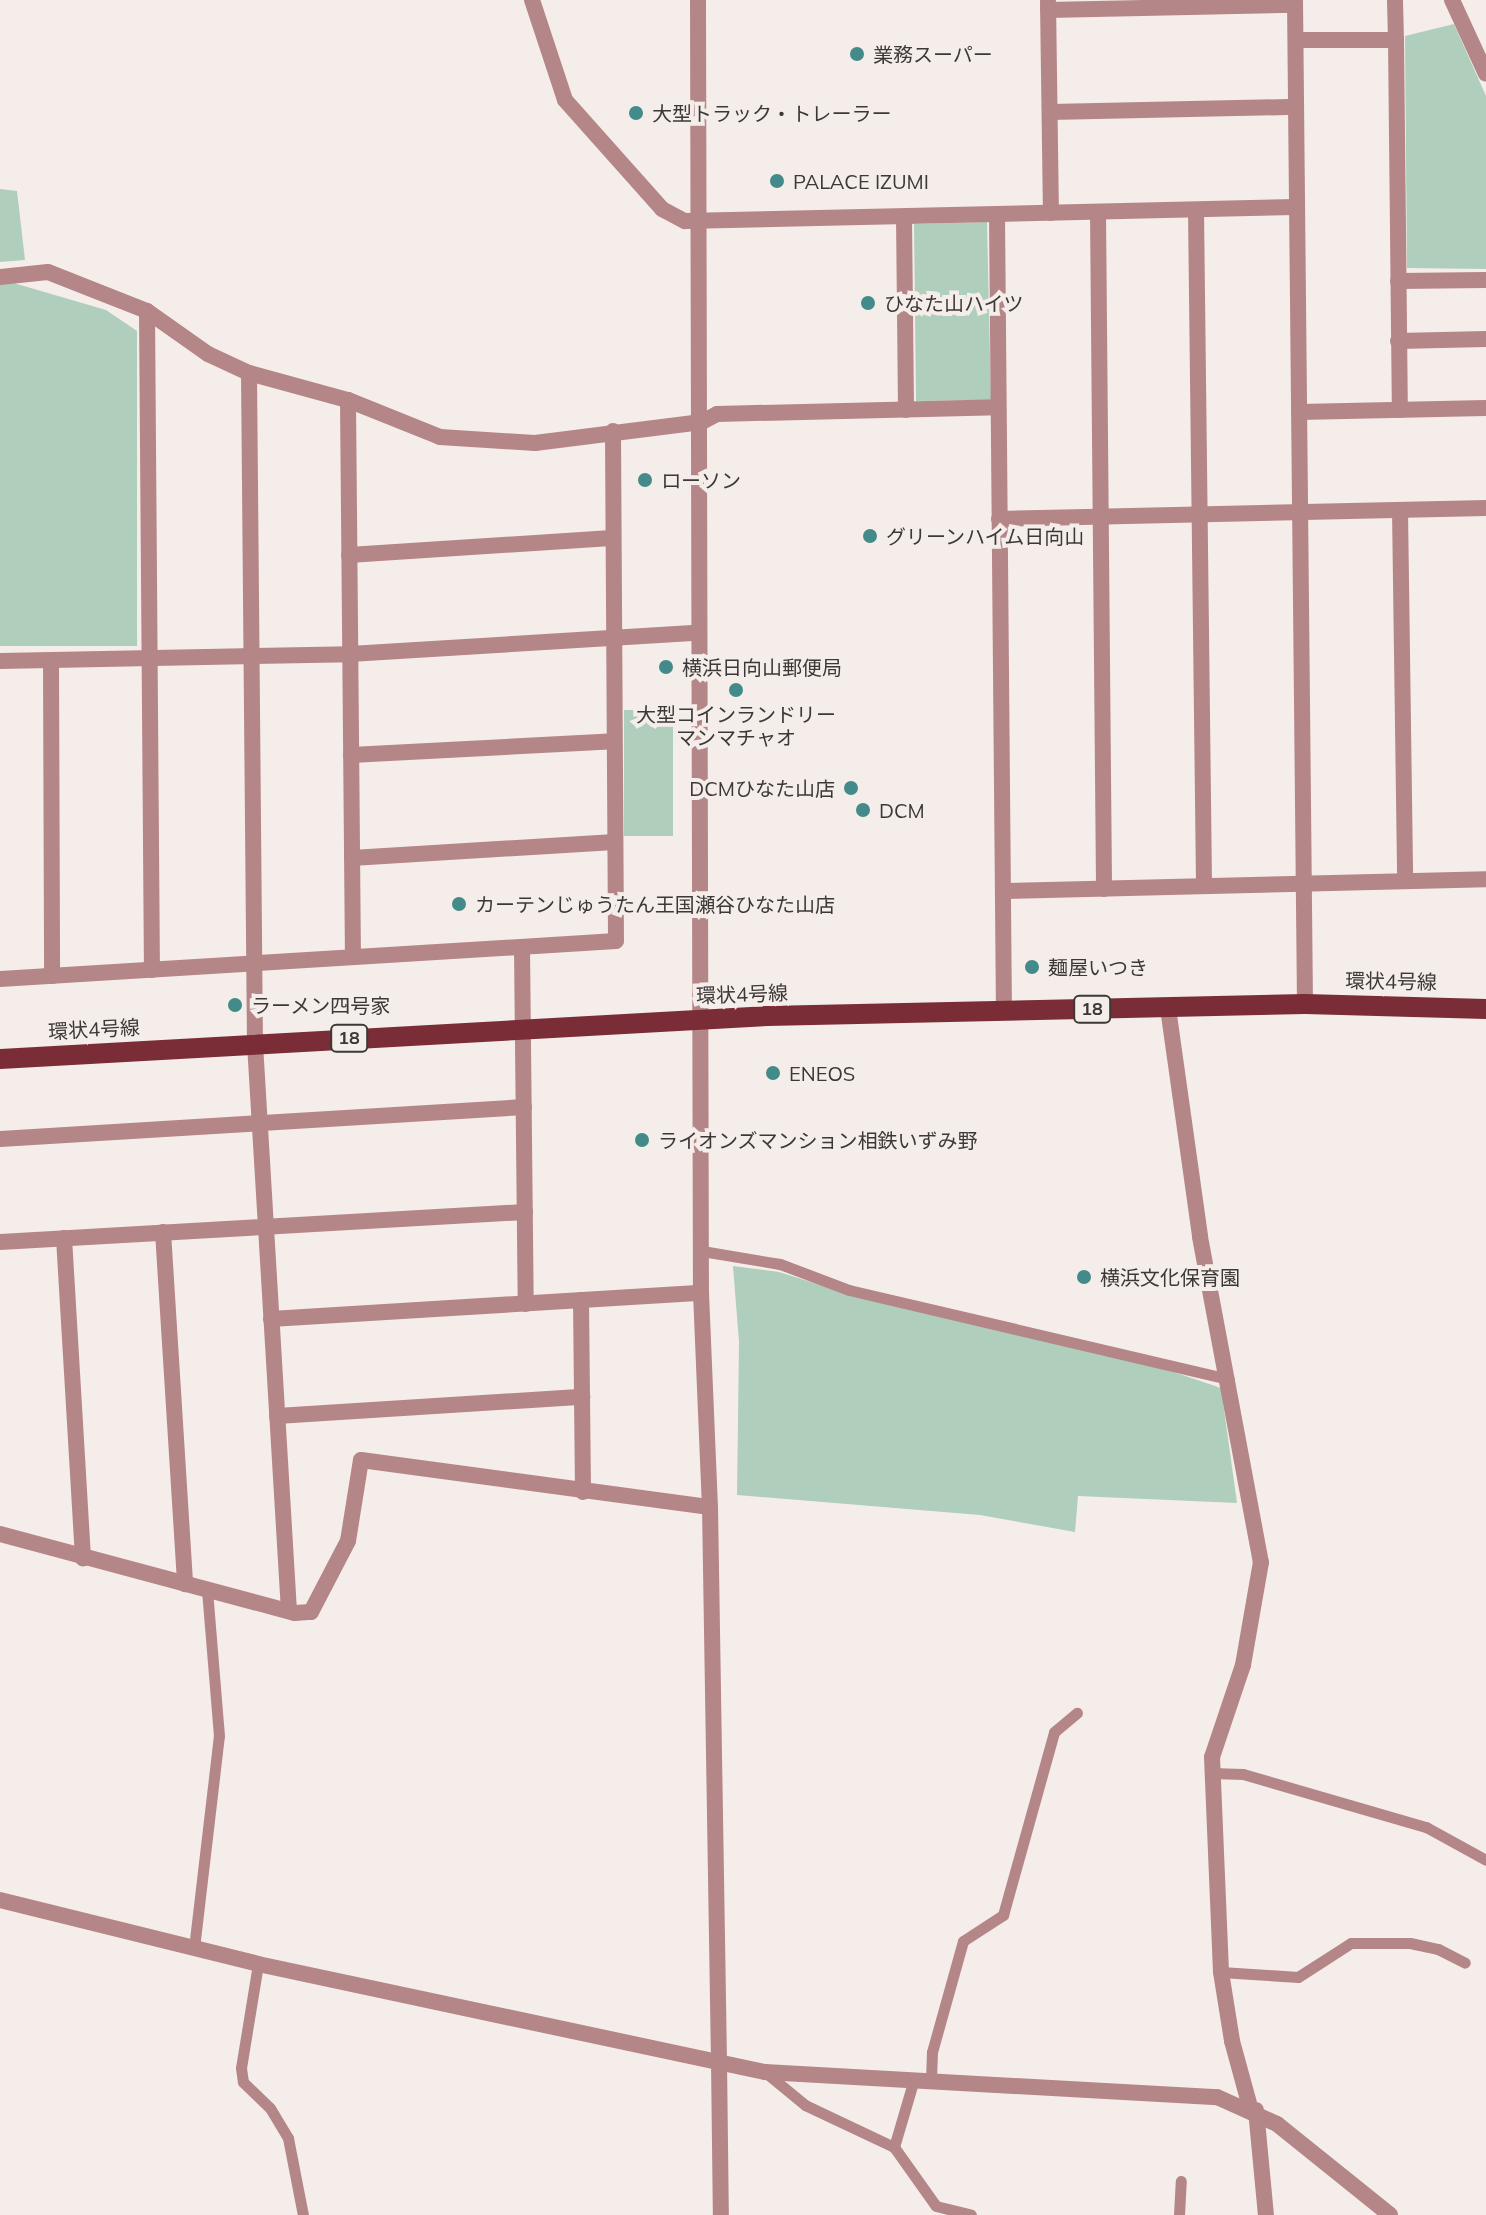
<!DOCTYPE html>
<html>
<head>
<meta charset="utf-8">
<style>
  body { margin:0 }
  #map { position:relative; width:1486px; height:2215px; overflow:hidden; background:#f5ede9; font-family:Mulish,"Noto Sans JP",sans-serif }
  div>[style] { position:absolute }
  .green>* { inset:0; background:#afcebc }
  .service>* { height:11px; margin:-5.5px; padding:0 5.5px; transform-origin:5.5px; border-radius:5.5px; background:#b58688 }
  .minor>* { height:16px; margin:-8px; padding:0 8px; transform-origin:8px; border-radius:8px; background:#b58688 }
  .tertiary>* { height:16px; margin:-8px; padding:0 8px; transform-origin:8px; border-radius:8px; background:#b58688 }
  .primary>* { height:20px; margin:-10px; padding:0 10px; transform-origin:10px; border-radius:10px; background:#7b2d37 }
  .dots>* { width:22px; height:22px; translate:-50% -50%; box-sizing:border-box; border:4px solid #f5ede9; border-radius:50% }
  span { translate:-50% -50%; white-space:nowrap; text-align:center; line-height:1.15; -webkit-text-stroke:8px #f5ede9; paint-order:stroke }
  .shield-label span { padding:2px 6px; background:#f5ede9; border:2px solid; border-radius:6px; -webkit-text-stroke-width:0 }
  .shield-label { font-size:18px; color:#3b3837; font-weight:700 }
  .poi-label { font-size:20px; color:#3b3837 }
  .left { translate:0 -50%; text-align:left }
  .right { translate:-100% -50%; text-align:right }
  .street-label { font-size:20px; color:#3b3837 }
</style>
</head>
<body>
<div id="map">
  <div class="green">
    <div style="clip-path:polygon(1454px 24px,1486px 96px,1486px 269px,1407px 268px,1405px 36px)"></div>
    <div style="clip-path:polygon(0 189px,17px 191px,25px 260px,0 262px)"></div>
    <div style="clip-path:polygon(987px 222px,991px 400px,916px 401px,914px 224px)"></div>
    <div style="clip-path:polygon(0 279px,106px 310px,137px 331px,137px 646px,0 646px)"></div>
    <div style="clip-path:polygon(624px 710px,673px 710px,673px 836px,624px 836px)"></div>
    <div style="clip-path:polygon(733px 1266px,779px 1272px,849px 1294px,1144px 1362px,1221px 1388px,1237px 1503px,1078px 1496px,1075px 1532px,980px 1515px,737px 1495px,739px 1342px)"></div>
  </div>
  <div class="service">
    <div style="left:702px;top:1251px;width:79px;rotate:9.5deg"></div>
    <div style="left:780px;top:1264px;width:74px;rotate:20.6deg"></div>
    <div style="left:849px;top:1290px;width:390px;rotate:13.2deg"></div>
    <div style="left:1211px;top:1773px;width:32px;rotate:2deg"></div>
    <div style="left:1243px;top:1774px;width:191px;rotate:16.2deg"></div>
    <div style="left:1426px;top:1827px;width:68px;rotate:28.8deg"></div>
    <div style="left:194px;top:1948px;width:213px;rotate:-83.3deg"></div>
    <div style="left:219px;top:1736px;width:147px;rotate:-94.7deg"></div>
    <div style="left:258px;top:1964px;width:105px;rotate:99.3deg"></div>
    <div style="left:241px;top:2068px;width:14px;rotate:82deg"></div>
    <div style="left:243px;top:2082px;width:37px;rotate:44deg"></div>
    <div style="left:270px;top:2108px;width:35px;rotate:59deg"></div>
    <div style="left:288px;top:2138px;width:78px;rotate:79deg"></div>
    <div style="left:1221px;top:1972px;width:77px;rotate:3.7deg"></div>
    <div style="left:1298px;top:1977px;width:63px;rotate:-32.7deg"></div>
    <div style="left:1351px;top:1943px;width:59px"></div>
    <div style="left:1410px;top:1943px;width:29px;rotate:12deg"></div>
    <div style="left:1438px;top:1949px;width:30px;rotate:27deg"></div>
    <div style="left:765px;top:2072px;width:52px;rotate:39.5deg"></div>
    <div style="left:805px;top:2105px;width:98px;rotate:25.3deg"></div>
    <div style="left:894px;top:2147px;width:72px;rotate:54.6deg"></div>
    <div style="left:936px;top:2206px;width:36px;rotate:14deg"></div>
    <div style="left:931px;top:2080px;width:28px;rotate:-88deg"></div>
    <div style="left:932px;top:2052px;width:115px;rotate:-74.4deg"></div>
    <div style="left:963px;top:1941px;width:48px;rotate:-33deg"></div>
    <div style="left:1003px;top:1915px;width:190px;rotate:-74.4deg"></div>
    <div style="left:1054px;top:1732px;width:30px;rotate:-40deg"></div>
    <div style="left:894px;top:2147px;width:71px;rotate:-73.6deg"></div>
    <div style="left:1179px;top:2215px;width:34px;rotate:-87deg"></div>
  </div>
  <div class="minor">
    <div style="left:532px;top:0;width:105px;rotate:71.7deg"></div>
    <div style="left:565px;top:100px;width:146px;rotate:48.3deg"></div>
    <div style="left:662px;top:209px;width:26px;rotate:28deg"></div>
    <div style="left:685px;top:221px;width:612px;rotate:-1.31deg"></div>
    <div style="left:1295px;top:0;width:1004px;rotate:89.43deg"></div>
    <div style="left:1395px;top:0;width:40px;rotate:88.6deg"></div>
    <div style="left:1452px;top:0;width:81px;rotate:65.3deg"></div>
    <div style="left:1048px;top:2px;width:211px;rotate:89.2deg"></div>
    <div style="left:1048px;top:10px;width:247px;rotate:-1.2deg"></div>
    <div style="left:1296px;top:40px;width:100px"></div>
    <div style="left:1396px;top:40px;width:370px;rotate:89.4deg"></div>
    <div style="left:1050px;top:112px;width:246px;rotate:-1.2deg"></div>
    <div style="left:1196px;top:210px;width:676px;rotate:89.32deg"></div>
    <div style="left:1098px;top:212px;width:677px;rotate:89.49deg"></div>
    <div style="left:997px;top:214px;width:796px;rotate:89.5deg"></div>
    <div style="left:904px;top:217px;width:193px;rotate:89.4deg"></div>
    <div style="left:0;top:277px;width:48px;rotate:-5.9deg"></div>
    <div style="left:48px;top:272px;width:106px;rotate:21.5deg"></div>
    <div style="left:147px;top:311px;width:75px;rotate:35.2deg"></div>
    <div style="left:208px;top:354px;width:45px;rotate:24.9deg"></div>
    <div style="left:249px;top:373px;width:103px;rotate:15.3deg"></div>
    <div style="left:348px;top:400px;width:99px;rotate:21.9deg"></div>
    <div style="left:440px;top:437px;width:95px;rotate:3.6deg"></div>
    <div style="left:535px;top:443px;width:168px;rotate:-7.2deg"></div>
    <div style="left:702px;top:422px;width:17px;rotate:-28deg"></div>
    <div style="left:717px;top:414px;width:281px;rotate:-1.4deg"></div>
    <div style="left:1398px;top:281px;width:88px;rotate:-0.7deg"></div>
    <div style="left:147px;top:311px;width:659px;rotate:89.57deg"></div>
    <div style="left:1398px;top:341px;width:88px;rotate:-1.3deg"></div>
    <div style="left:249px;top:373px;width:671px;rotate:89.49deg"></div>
    <div style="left:255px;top:1044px;width:568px;rotate:86.57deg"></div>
    <div style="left:348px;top:400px;width:557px;rotate:89.49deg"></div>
    <div style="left:1299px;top:412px;width:187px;rotate:-1.2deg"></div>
    <div style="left:1400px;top:510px;width:371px;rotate:89.2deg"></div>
    <div style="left:999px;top:519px;width:487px;rotate:-1.3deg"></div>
    <div style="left:349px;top:555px;width:263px;rotate:-3.7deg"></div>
    <div style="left:0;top:661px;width:350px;rotate:-1.1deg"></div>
    <div style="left:350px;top:654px;width:347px;rotate:-3.5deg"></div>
    <div style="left:51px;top:661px;width:315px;rotate:89.8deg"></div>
    <div style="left:351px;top:755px;width:263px;rotate:-3deg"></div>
    <div style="left:352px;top:858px;width:263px;rotate:-3.5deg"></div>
    <div style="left:1003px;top:891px;width:483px;rotate:-1.4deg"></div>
    <div style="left:522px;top:948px;width:356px;rotate:89.4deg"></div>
    <div style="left:0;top:979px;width:617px;rotate:-3.53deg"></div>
    <div style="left:616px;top:941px;width:510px;rotate:-90.34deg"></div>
    <div style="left:1168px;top:1008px;width:231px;rotate:82deg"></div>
    <div style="left:1200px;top:1237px;width:331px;rotate:79.4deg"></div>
    <div style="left:1261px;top:1562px;width:105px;rotate:99.9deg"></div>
    <div style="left:1243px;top:1665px;width:97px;rotate:108.6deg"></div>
    <div style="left:1212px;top:1757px;width:215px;rotate:87.6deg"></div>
    <div style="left:1221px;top:1972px;width:70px;rotate:80.9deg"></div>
    <div style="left:1232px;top:2041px;width:68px;rotate:74.7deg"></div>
    <div style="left:0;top:1139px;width:525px;rotate:-3.49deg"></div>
    <div style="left:163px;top:1232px;width:353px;rotate:86.4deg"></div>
    <div style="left:64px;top:1238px;width:321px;rotate:86.6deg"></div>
    <div style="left:0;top:1242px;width:526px;rotate:-3.27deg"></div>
    <div style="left:581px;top:1300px;width:192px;rotate:89.4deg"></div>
    <div style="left:271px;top:1319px;width:431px;rotate:-3.5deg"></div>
    <div style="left:277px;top:1416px;width:306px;rotate:-3.6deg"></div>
    <div style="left:0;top:1534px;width:305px;rotate:15deg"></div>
    <div style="left:295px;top:1613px;width:16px;rotate:-4deg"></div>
    <div style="left:311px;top:1612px;width:80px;rotate:-62.5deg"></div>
    <div style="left:348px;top:1541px;width:82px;rotate:-80.9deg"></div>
    <div style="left:361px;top:1460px;width:352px;rotate:7.7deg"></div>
    <div style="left:719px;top:2062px;width:153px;rotate:89.3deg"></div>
    <div style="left:1256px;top:2110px;width:105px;rotate:84.6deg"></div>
  </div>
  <div class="tertiary">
    <div style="left:698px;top:0;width:1293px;rotate:89.87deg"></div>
    <div style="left:701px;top:1293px;width:214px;rotate:87.6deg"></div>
    <div style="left:710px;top:1507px;width:555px;rotate:89.07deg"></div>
    <div style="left:0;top:1900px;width:266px;rotate:13.9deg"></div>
    <div style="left:258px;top:1964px;width:518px;rotate:12.03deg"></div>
    <div style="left:765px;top:2072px;width:453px;rotate:3.2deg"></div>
    <div style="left:1217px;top:2097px;width:66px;rotate:24.2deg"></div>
    <div style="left:1277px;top:2124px;width:145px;rotate:38.8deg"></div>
  </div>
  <div class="primary">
    <div style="left:0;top:1059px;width:768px;rotate:-3.21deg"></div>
    <div style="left:767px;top:1016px;width:538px;rotate:-1.28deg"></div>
    <div style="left:1305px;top:1004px;width:181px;rotate:1.6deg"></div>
  </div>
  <div class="dots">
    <div style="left:857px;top:54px;background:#438b8a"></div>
    <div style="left:636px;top:113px;background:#438b8a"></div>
    <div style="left:777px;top:181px;background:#438b8a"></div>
    <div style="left:868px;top:303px;background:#438b8a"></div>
    <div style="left:645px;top:480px;background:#438b8a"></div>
    <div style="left:870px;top:536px;background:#438b8a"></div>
    <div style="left:666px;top:667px;background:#438b8a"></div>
    <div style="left:736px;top:690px;background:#438b8a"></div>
    <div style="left:851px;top:788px;background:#438b8a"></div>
    <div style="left:863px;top:810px;background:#438b8a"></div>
    <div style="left:459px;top:904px;background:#438b8a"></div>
    <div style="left:1032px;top:967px;background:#438b8a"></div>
    <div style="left:235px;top:1005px;background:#438b8a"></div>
    <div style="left:773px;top:1073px;background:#438b8a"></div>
    <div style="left:642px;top:1140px;background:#438b8a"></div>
    <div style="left:1084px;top:1277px;background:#438b8a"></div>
  </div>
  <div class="shield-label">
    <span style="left:1092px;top:1009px">18</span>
    <span style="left:349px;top:1038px">18</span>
  </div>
  <div class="poi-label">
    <span class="left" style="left:873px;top:54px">業務スーパー</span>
    <span class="left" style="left:652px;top:113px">大型トラック・トレーラー</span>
    <span class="left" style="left:793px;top:181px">PALACE IZUMI</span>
    <span class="left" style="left:884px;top:303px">ひなた山ハイツ</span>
    <span class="left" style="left:661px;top:480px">ローソン</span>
    <span class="left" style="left:886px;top:536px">グリーンハイム日向山</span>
    <span class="left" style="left:682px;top:667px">横浜日向山郵便局</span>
    <span style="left:736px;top:726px">大型コインランドリー<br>マンマチャオ</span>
    <span class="right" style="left:835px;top:788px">DCMひなた山店</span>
    <span class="left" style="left:879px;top:810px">DCM</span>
    <span class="left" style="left:475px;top:904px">カーテンじゅうたん王国瀬谷ひなた山店</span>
    <span class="left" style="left:1048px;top:967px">麺屋いつき</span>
    <span class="left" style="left:251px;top:1005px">ラーメン四号家</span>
    <span class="left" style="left:789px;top:1073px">ENEOS</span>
    <span class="left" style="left:658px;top:1140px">ライオンズマンション相鉄いずみ野</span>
    <span class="left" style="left:1100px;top:1277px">横浜文化保育園</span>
  </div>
  <div class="street-label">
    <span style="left:1391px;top:981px;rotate:1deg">環状4号線</span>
    <span style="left:742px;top:994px;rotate:-2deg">環状4号線</span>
    <span style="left:94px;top:1029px;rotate:-3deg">環状4号線</span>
  </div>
</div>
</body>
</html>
